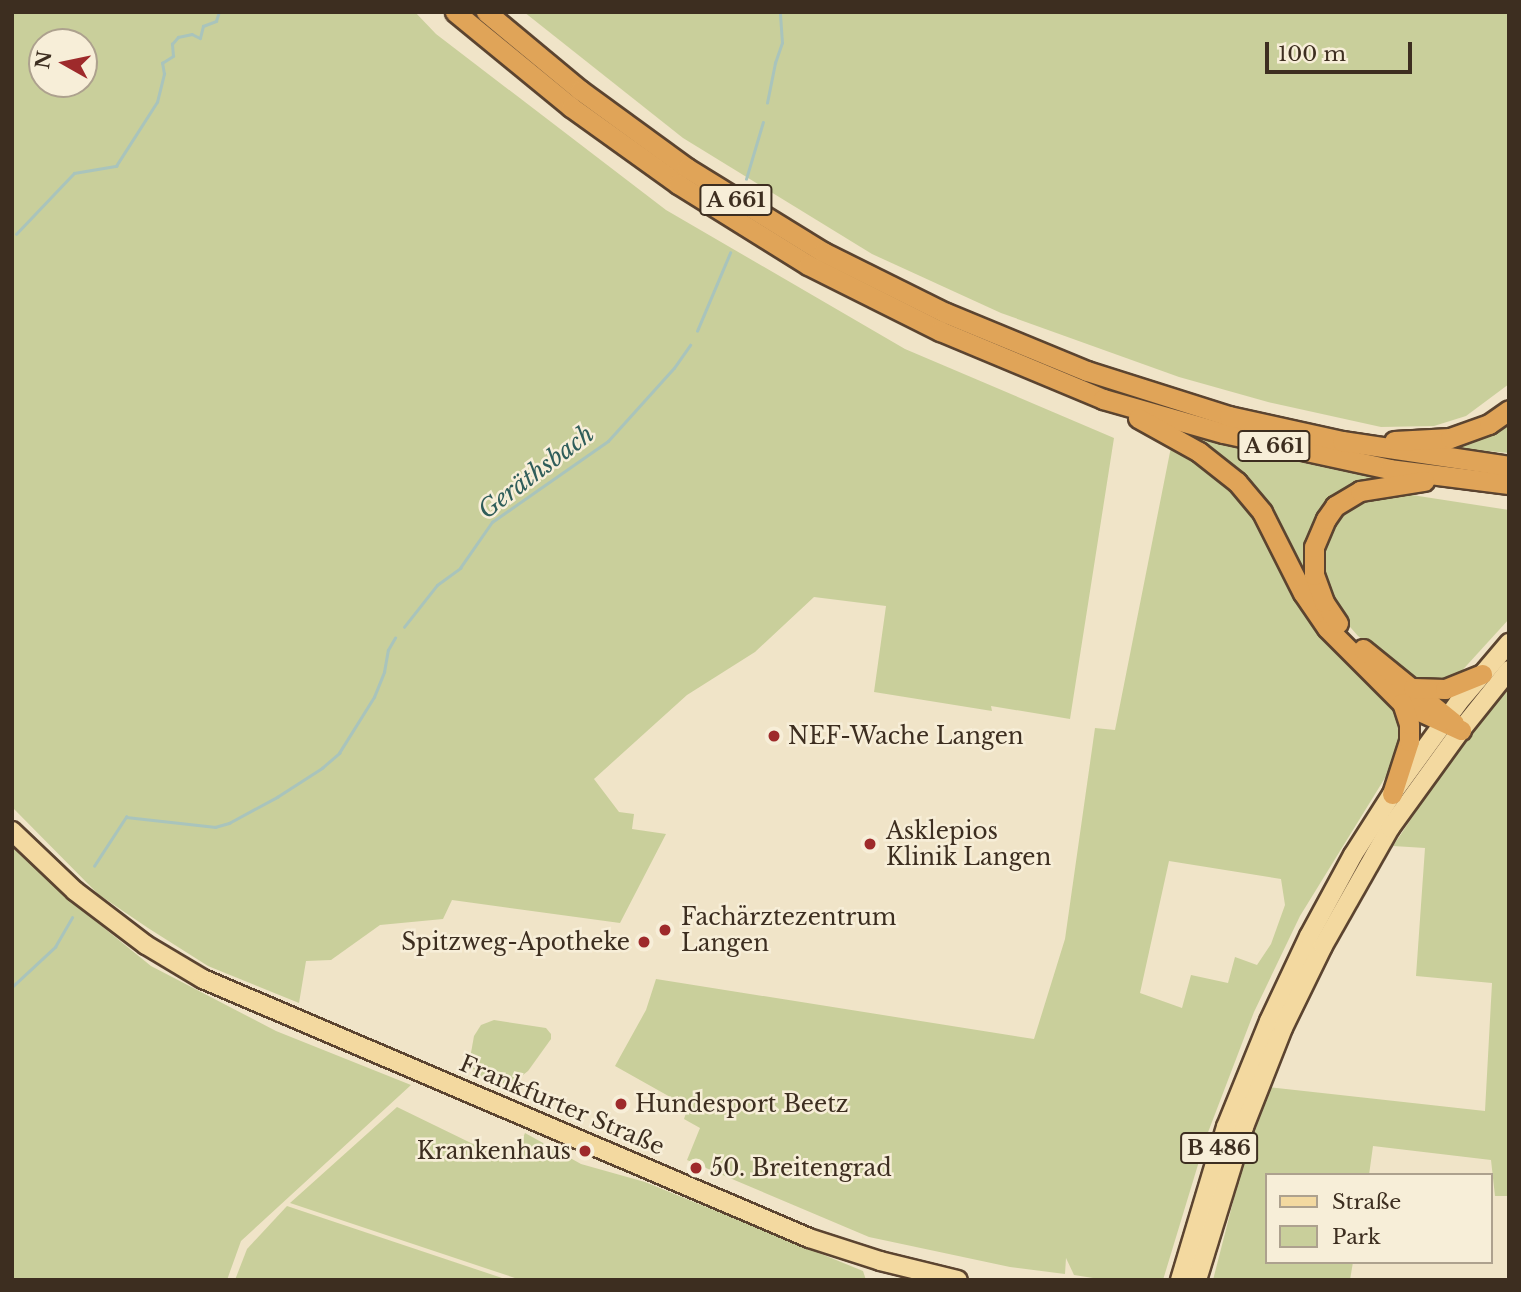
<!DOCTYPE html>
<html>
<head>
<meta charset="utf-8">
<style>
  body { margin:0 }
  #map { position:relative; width:1521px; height:1292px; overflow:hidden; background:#f0e4c8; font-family:"Libre Baskerville",serif }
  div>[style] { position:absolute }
  .green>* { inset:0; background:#c9cf9b }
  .stream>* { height:2.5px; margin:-1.25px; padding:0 1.25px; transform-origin:1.25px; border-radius:1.25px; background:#a9c4bc }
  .roads { filter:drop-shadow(2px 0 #5b4430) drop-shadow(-2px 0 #5b4430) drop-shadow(0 2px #5b4430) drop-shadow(0 -2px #5b4430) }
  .major>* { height:18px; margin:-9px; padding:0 9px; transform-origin:9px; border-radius:9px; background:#f3d9a0 }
  .highway>* { height:19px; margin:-9.5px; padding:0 9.5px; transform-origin:9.5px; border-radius:9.5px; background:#e0a458 }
  .dots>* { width:19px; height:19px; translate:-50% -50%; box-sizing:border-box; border:4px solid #f7eed8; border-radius:50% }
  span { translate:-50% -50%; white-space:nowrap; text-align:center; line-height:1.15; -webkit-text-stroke:5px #f7eed8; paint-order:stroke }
  .shield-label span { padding:2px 5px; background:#f7eed8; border:2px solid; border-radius:5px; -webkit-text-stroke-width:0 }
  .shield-label { font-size:21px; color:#3d2e20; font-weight:700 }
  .poi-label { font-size:23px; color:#3d2e20 }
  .left { translate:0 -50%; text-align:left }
  .right { translate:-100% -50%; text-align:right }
  .street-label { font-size:23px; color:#3d2e20 }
  .water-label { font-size:24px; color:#2f5d5a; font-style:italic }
  .frame { position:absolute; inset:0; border:14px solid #3d2e20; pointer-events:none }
  .legend { position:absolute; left:1265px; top:1173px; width:228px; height:91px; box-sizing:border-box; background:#f7eed8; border:2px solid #ada18e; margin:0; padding:9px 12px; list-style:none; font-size:21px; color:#3d2e20 }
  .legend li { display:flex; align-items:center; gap:14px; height:35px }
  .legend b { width:35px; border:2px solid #ada18e }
  .north { position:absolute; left:28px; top:28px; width:70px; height:70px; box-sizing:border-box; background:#f7eed8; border:2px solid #ada18e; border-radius:50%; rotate:279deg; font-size:19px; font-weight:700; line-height:28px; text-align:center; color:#3d2e20 }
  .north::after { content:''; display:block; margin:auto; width:24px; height:32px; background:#9e2a2b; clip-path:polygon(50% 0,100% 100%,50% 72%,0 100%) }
  .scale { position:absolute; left:1265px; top:42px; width:147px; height:32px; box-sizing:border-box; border:4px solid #3d2e20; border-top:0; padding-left:9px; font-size:21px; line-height:24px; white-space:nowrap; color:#3d2e20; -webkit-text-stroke:5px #f7eed8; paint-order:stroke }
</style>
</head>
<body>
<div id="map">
  <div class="green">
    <div style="clip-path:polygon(evenodd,12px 12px,415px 12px,436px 34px,666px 210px,905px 349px,1114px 438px,1070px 719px,991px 706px,992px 711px,874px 692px,886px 606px,814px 597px,755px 652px,687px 695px,594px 779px,619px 812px,634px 814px,632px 829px,666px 834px,620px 923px,452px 900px,443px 919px,380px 925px,331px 960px,306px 961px,299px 1003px,208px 966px,148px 928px,98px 894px,12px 807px,12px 12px,42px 42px,84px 42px,84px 84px,42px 84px,42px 42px)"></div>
    <div style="clip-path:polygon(524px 12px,1509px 12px,1509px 384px,1466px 416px,1434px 426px,1381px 427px,1268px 402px,1179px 377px,1001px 313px,872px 254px,683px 138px)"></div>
    <div style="clip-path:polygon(1509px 418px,1509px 453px,1443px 447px)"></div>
    <div style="clip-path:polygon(1186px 434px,1294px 461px,1385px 480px,1335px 498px,1304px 583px,1280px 523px,1269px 506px)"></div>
    <div style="clip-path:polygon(evenodd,1171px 447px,1189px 455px,1232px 489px,1247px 508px,1289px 590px,1309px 617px,1394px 708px,1402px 724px,1396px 760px,1300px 916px,1254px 1012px,1207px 1135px,1163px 1280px,1106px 1280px,1074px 1275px,1066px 1258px,1065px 1274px,1010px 1267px,869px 1237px,687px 1160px,700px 1128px,684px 1119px,688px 1107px,615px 1066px,646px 1010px,656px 979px,1034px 1039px,1065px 939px,1095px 728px,1115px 730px,1171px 447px,1169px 861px,1281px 879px,1285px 905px,1271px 944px,1257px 965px,1235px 957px,1228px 983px,1191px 975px,1182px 1008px,1140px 993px,1169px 861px)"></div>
    <div style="clip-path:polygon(1399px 493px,1509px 510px,1509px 619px,1458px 675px,1441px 683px,1415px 677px,1358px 636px,1337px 612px,1322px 571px,1322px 550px,1337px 516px,1359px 499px)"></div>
    <div style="clip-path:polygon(1509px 684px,1509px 1196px,1495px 1196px,1491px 1160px,1373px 1146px,1369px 1175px,1267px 1175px,1267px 1262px,1353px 1262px,1350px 1280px,1213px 1280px,1243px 1163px,1268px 1087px,1485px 1111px,1492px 983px,1416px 976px,1425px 848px,1393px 846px,1448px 764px)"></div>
    <div style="clip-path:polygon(12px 845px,83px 911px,151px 966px,276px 1031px,411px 1085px,241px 1241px,227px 1280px,12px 1280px)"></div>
    <div style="clip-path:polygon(494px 1020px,546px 1028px,551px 1034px,551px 1039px,528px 1071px,510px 1085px,479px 1076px,469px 1064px,474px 1036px,481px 1025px)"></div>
    <div style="clip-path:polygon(397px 1107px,512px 1163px,525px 1133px,581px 1164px,645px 1182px,863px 1271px,866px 1280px,521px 1280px,290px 1203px)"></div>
    <div style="clip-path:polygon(287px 1206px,508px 1280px,235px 1280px,247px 1249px)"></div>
  </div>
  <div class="stream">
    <div style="left:767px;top:103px;width:41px;rotate:-78.7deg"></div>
    <div style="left:775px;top:63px;width:21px;rotate:-71deg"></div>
    <div style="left:782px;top:43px;width:31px;rotate:-94deg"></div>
    <div style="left:746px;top:179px;width:59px;rotate:-73.4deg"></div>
    <div style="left:16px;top:234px;width:84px;rotate:-46.4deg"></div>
    <div style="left:74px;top:173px;width:43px;rotate:-9.5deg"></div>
    <div style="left:116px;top:166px;width:76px;rotate:-57.4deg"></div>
    <div style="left:157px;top:102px;width:29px;rotate:-76deg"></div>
    <div style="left:164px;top:74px;width:11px;rotate:-100deg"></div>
    <div style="left:162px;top:63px;width:13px;rotate:-32deg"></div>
    <div style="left:173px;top:56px;width:12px;rotate:-95deg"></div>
    <div style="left:172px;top:44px;width:9px;rotate:-49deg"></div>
    <div style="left:178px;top:37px;width:14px;rotate:-12deg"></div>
    <div style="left:192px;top:34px;width:9px;rotate:27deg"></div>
    <div style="left:200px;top:38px;width:12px;rotate:-76deg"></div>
    <div style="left:203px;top:26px;width:14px;rotate:-21deg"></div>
    <div style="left:216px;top:21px;width:9px;rotate:-72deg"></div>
    <div style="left:697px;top:331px;width:85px;rotate:-67.1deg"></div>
    <div style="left:404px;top:627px;width:53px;rotate:-51.8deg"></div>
    <div style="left:437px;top:585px;width:29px;rotate:-36deg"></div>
    <div style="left:460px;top:568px;width:56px;rotate:-55.2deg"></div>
    <div style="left:492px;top:522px;width:141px;rotate:-34.9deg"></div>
    <div style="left:608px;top:441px;width:98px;rotate:-47.9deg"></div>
    <div style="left:674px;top:368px;width:28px;rotate:-55deg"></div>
    <div style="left:94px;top:866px;width:59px;rotate:-56.9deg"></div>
    <div style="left:126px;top:817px;width:90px;rotate:6.4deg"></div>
    <div style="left:215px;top:827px;width:15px;rotate:-16deg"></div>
    <div style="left:229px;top:823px;width:55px;rotate:-28.4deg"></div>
    <div style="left:277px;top:797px;width:54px;rotate:-32.8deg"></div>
    <div style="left:322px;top:768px;width:23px;rotate:-41deg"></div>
    <div style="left:339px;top:753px;width:66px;rotate:-58deg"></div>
    <div style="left:374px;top:697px;width:27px;rotate:-68deg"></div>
    <div style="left:384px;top:672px;width:22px;rotate:-80deg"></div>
    <div style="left:388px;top:650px;width:14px;rotate:-60deg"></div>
    <div style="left:12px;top:987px;width:59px;rotate:-42.9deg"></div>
    <div style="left:55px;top:947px;width:34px;rotate:-60deg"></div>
  </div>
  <div class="roads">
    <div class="major">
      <div style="left:12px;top:831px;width:87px;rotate:43.6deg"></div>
      <div style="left:75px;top:891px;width:89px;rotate:37.3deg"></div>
      <div style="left:146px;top:945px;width:66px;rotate:30.8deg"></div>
      <div style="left:203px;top:979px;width:659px;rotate:23.14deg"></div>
      <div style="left:809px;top:1238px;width:75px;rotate:17.9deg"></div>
      <div style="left:880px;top:1261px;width:80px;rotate:13.7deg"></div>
      <div style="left:1180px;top:1280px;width:160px;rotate:-73.3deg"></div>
      <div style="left:1226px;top:1127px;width:114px;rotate:-67.9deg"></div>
      <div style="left:1269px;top:1021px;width:94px;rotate:-64.8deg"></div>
      <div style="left:1309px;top:936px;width:92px;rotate:-61.5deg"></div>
      <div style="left:1353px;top:855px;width:72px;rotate:-57.4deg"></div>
      <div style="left:1392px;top:794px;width:112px;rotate:-54deg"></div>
      <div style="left:1458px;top:703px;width:79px;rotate:-49.6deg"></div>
      <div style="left:1197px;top:1280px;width:160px;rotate:-72.9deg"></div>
      <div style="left:1244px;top:1127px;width:106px;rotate:-68.5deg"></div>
      <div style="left:1283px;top:1028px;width:91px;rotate:-64deg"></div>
      <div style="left:1323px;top:946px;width:136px;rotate:-60.4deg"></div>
      <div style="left:1390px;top:828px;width:121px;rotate:-54.1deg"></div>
      <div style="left:1461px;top:730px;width:77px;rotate:-51.3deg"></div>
    </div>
    <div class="highway">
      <div style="left:455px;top:12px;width:150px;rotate:39.3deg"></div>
      <div style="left:571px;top:107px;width:132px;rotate:35.7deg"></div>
      <div style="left:678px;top:184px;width:153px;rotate:31.9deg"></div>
      <div style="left:808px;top:265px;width:148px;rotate:26.6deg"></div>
      <div style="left:940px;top:331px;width:177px;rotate:22.6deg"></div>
      <div style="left:1103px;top:399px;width:125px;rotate:15.8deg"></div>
      <div style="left:1223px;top:433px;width:171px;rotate:12.2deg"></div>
      <div style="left:1390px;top:469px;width:120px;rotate:7.2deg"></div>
      <div style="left:486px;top:12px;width:122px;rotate:39.7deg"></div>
      <div style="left:580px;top:90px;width:132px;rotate:36.1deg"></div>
      <div style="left:687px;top:168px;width:160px;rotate:31.7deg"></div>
      <div style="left:823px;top:252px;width:137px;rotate:26.4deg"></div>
      <div style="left:946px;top:313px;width:152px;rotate:22.4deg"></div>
      <div style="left:1087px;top:371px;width:149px;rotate:17.6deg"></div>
      <div style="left:1229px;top:416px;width:116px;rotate:12.5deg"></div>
      <div style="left:1342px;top:441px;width:169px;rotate:8.5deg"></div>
      <div style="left:1138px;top:418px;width:70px;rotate:29.1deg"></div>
      <div style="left:1199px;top:452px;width:48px;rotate:38.3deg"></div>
      <div style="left:1237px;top:482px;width:39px;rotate:50deg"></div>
      <div style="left:1262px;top:512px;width:91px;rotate:63.2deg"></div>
      <div style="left:1303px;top:593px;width:42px;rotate:55.6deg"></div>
      <div style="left:1327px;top:628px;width:106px;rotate:45deg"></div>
      <div style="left:1402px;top:703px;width:65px;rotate:24.6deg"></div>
      <div style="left:1394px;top:441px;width:56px;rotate:-3.1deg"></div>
      <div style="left:1450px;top:438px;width:41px;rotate:-19.7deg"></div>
      <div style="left:1489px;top:424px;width:24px;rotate:-35deg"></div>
      <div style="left:1338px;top:623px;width:25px;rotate:-124deg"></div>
      <div style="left:1324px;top:602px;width:29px;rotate:-110deg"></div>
      <div style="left:1314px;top:575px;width:28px;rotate:-90deg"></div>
      <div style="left:1314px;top:547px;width:30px;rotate:-67deg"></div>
      <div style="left:1326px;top:519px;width:16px;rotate:-55deg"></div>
      <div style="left:1335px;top:506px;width:29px;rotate:-31deg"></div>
      <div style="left:1360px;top:491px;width:65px;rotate:-8.9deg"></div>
      <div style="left:1363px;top:649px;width:117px;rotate:39.1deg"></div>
      <div style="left:1413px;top:688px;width:32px;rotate:2deg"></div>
      <div style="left:1445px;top:689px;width:40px;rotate:-22deg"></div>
      <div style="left:1392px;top:794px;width:56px;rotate:-72.2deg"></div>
      <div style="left:1409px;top:741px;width:17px;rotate:-90deg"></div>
      <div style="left:1409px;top:724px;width:22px;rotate:-108deg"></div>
    </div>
  </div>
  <div class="dots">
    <div style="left:774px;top:736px;background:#9e2a2b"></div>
    <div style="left:870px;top:844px;background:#9e2a2b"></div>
    <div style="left:665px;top:930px;background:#9e2a2b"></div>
    <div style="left:644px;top:942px;background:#9e2a2b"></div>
    <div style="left:621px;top:1104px;background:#9e2a2b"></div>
    <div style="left:585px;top:1151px;background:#9e2a2b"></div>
    <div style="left:696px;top:1168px;background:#9e2a2b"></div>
  </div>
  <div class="shield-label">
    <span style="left:736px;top:200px">A 661</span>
    <span style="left:1274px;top:446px">A 661</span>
    <span style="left:1219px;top:1148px">B 486</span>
  </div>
  <div class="poi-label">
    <span class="left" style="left:788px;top:736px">NEF-Wache Langen</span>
    <span class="left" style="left:886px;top:844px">Asklepios<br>Klinik Langen</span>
    <span class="left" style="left:681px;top:930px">Fachärztezentrum<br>Langen</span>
    <span class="right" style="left:630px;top:942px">Spitzweg-Apotheke</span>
    <span class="left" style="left:635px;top:1104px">Hundesport Beetz</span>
    <span class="right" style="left:571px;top:1151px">Krankenhaus</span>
    <span class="left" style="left:710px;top:1168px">50. Breitengrad</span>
  </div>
  <div class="street-label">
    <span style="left:562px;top:1105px;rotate:23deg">Frankfurter Straße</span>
  </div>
  <div class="water-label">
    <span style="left:536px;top:472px;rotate:-37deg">Geräthsbach</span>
  </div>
  <div class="frame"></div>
  <ul class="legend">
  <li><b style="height:9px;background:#f3d9a0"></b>Straße</li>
  <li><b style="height:19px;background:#c9cf9b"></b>Park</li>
  </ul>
  <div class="north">N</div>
  <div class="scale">100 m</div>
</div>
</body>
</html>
